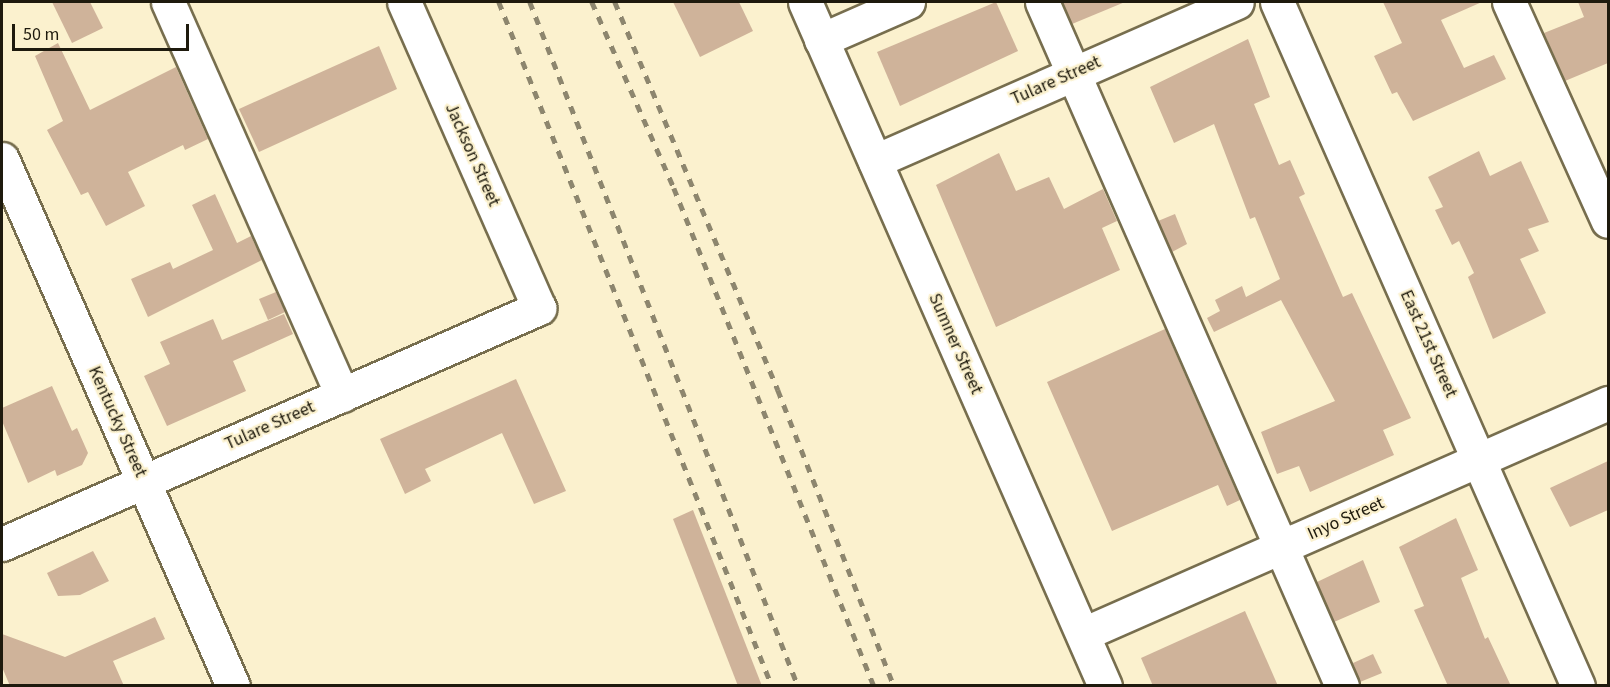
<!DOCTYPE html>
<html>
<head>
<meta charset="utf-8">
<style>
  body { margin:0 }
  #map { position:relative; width:1610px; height:687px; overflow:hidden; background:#fbf1ce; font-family:"Source Sans 3",sans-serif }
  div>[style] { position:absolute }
  .building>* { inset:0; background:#cfb39a }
  .roads { filter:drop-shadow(2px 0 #776e4e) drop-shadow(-2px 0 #776e4e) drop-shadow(0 2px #776e4e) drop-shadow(0 -2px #776e4e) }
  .minor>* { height:33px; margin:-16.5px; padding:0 16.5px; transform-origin:16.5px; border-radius:16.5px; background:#fff }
  .rail>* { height:4.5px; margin-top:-2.25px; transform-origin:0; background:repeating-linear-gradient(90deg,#8d866e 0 8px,transparent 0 16px) }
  span { translate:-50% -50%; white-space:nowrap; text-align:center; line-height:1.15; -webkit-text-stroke:4.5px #fbf1ce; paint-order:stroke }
  .street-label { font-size:18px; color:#1e1a0d }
  .frame { position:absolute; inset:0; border:3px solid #1e1a0d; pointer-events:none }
  .scale { position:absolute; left:12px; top:24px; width:177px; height:27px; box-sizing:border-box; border:3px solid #1e1a0d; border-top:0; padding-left:8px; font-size:18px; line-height:21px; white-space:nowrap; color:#1e1a0d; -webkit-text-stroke:4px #fbf1ce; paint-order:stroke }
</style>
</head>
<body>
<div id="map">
  <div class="building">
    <div style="clip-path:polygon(52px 2px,90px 2px,103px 28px,72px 43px)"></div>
    <div style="clip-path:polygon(673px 2px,739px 2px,753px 31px,700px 57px)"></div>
    <div style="clip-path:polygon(996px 2px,1018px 51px,900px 106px,877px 52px)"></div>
    <div style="clip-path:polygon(1062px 2px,1125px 2px,1072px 24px)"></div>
    <div style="clip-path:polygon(1383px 2px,1482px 2px,1441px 20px,1464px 68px,1494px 55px,1506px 79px,1413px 121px,1397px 92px,1392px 94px,1374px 56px,1402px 43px)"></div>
    <div style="clip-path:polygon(1578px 2px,1608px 2px,1608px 63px,1565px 81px,1544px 33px,1584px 17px)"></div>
    <div style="clip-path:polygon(1248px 39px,1270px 97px,1254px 104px,1279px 165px,1290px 160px,1305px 194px,1299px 197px,1343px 297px,1352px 293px,1411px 418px,1383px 430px,1394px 455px,1310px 492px,1299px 466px,1277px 474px,1261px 432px,1335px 401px,1281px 300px,1214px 332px,1207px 318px,1220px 311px,1215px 300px,1242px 286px,1246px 297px,1280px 279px,1255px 217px,1250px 219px,1214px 124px,1174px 143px,1150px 87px)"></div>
    <div style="clip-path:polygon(58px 43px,90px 110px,176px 67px,208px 139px,185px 150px,183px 145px,128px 172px,145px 206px,106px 226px,88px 192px,81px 195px,47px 130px,63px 121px,35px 56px)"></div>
    <div style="clip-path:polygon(379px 46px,397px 89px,259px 152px,239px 109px)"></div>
    <div style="clip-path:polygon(1479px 151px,1490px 176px,1521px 161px,1549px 222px,1528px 229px,1539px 251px,1520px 259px,1546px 313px,1493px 339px,1468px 277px,1474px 273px,1459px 241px,1452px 245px,1435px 210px,1443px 207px,1428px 177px)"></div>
    <div style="clip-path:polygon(999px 153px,1016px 191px,1049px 177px,1064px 209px,1103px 189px,1117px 221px,1102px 228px,1120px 270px,996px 327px,936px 185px)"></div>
    <div style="clip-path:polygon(215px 194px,237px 243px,251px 236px,262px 260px,148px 317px,131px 279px,170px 262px,173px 269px,213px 250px,192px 205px)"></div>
    <div style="clip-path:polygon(1175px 214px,1187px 244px,1172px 252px,1158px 221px)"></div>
    <div style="clip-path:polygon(276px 292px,285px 312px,268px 320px,259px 299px)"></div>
    <div style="clip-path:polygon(284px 314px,293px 334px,233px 361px,246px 391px,167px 426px,144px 376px,170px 364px,160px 342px,213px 319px,222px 340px)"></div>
    <div style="clip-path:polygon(1165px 329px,1240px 500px,1227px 506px,1218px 485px,1112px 531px,1047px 382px)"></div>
    <div style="clip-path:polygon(516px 379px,566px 491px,534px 504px,502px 433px,425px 469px,431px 481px,405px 494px,380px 439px)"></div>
    <div style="clip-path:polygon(52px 386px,72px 431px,77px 428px,88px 453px,82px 465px,57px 476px,55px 470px,28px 483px,2px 421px,2px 408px)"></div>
    <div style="clip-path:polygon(1608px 461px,1608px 510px,1570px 527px,1550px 488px)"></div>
    <div style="clip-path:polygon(693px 510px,762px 686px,738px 686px,673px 519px)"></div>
    <div style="clip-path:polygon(1456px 518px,1478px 570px,1461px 578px,1485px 639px,1488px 637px,1511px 686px,1448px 686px,1414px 610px,1424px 606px,1399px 547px)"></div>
    <div style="clip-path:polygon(93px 551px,109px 581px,80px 595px,58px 596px,47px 573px)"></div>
    <div style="clip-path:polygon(1363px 560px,1380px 602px,1334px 622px,1317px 582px)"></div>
    <div style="clip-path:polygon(1245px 611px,1278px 686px,1153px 686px,1141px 658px)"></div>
    <div style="clip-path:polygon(155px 617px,165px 639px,113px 661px,124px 686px,10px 686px,2px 667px,2px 634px,65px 657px)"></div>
    <div style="clip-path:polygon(1373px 654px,1382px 673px,1360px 682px,1353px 663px)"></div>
  </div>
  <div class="roads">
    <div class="minor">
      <div style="left:168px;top:2px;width:430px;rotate:66.1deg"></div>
      <div style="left:805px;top:2px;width:747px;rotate:66.32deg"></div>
      <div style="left:1042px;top:2px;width:747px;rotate:66.32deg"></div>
      <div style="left:1277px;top:2px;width:747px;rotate:66.25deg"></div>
      <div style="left:1509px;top:2px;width:240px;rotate:65.7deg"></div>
      <div style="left:821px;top:40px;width:95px;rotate:-23.6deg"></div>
      <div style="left:2px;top:159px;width:575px;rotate:66.33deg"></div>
      <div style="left:875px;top:161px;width:395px;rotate:-23.7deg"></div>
      <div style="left:2px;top:544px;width:587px;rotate:-23.72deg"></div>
      <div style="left:539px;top:308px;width:334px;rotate:-113.8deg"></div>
      <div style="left:1083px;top:634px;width:574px;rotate:-23.75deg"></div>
    </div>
  </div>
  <div class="rail">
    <div style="left:499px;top:2px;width:736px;rotate:68.24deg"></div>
    <div style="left:530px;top:2px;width:735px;rotate:68.6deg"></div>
    <div style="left:592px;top:2px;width:203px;rotate:66.2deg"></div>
    <div style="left:674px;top:188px;width:537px;rotate:68.12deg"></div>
    <div style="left:615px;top:2px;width:421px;rotate:67.2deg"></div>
    <div style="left:778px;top:390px;width:318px;rotate:68.6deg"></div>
  </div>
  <div class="street-label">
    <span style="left:1056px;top:81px;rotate:-24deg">Tulare Street</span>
    <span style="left:472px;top:155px;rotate:66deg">Jackson Street</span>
    <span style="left:955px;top:344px;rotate:66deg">Sumner Street</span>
    <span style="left:1428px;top:344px;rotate:66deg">East 21st Street</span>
    <span style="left:117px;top:422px;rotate:66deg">Kentucky Street</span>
    <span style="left:270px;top:426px;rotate:-24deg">Tulare Street</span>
    <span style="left:1346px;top:519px;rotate:-24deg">Inyo Street</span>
  </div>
  <div class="frame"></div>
  <div class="scale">50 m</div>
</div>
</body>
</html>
